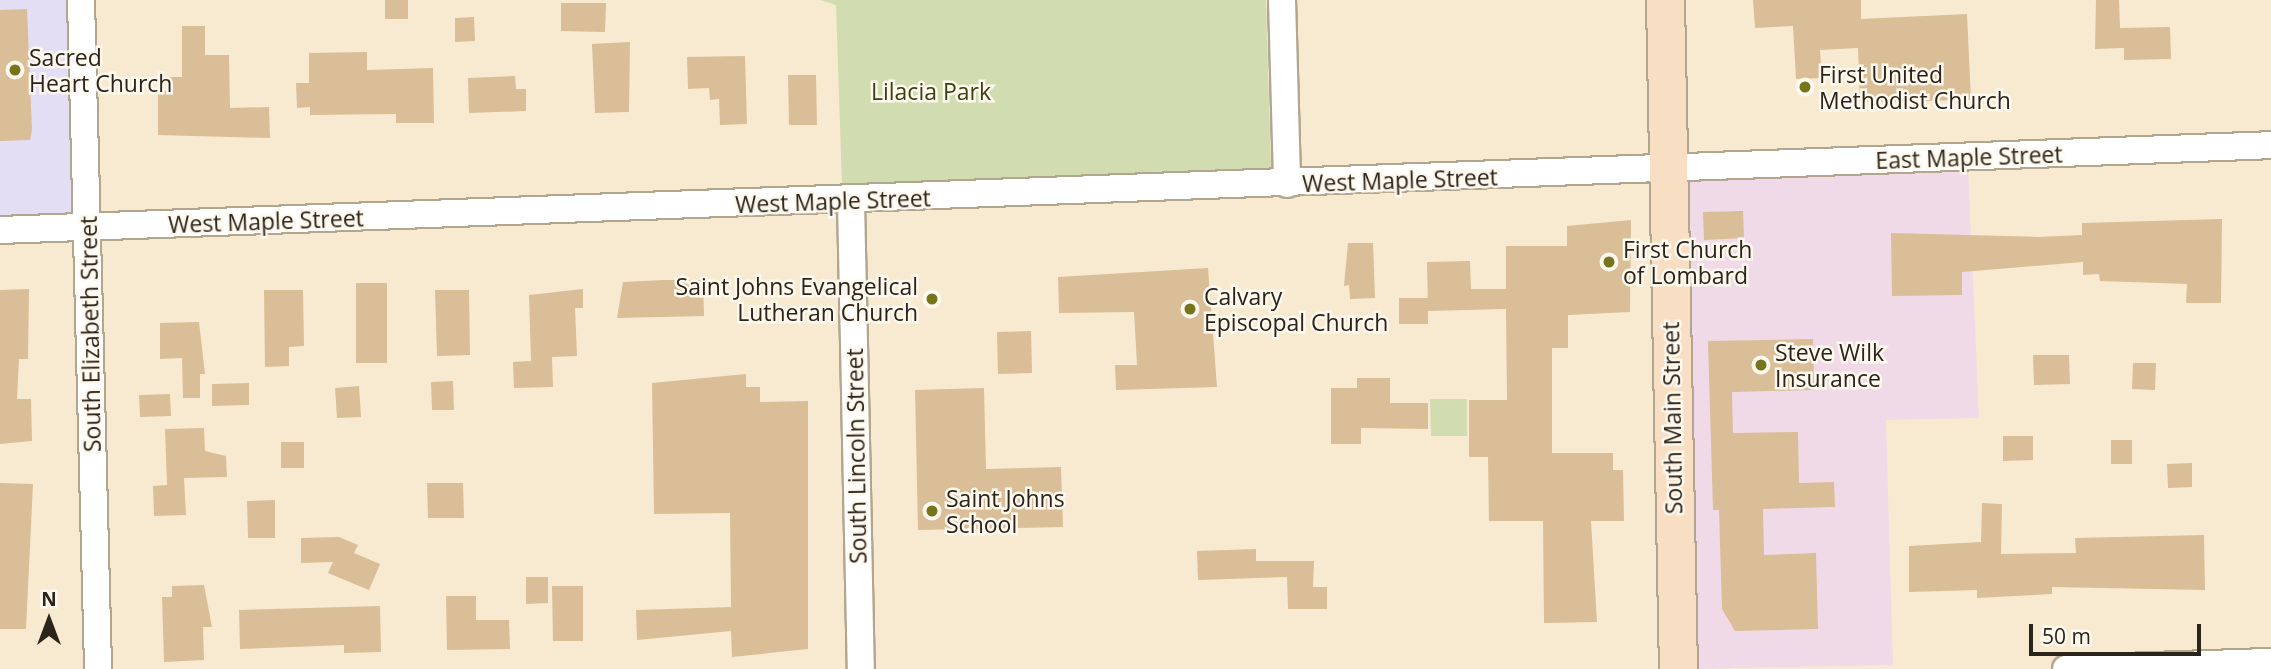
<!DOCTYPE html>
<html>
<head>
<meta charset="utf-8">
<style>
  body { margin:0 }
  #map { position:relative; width:2271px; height:669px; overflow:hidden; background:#f8ead0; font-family:"Open Sans",sans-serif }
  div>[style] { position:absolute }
  .commercial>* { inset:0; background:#f0dae8 }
  .education>* { inset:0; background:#e3def4 }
  .green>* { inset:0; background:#d2dcb1 }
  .building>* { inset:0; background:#d9be97 }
  .roads { filter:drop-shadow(2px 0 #b3a68e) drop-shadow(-2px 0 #b3a68e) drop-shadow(0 2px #b3a68e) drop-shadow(0 -2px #b3a68e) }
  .street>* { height:26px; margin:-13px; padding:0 13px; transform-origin:13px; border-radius:13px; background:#fff }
  .secondary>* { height:37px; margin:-18.5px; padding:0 18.5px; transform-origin:18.5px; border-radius:18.5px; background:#f8dec3 }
  .dots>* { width:19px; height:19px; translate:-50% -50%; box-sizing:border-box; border:4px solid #fef8ee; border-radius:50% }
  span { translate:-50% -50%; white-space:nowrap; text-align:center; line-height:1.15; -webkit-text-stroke:5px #fef8ee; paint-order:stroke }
  .poi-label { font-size:23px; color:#2a241b }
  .left { translate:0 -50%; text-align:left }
  .right { translate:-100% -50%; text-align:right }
  .park-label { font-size:23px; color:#3a420f }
  .street-label { font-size:23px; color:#2a241b }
  .north { position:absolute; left:14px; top:585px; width:70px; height:70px; -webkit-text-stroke:5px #fef8ee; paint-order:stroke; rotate:0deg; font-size:19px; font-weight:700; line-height:28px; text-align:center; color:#2a241b }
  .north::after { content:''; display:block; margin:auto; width:24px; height:32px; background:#2a241b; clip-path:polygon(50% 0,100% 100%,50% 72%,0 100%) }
  .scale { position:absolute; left:2029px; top:624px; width:172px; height:32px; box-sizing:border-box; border:4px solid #2a241b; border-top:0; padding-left:9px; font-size:21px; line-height:24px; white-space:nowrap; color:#2a241b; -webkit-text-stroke:5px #fef8ee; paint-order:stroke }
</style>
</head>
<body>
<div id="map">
  <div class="commercial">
    <div style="clip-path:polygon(1968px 166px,1979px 418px,1886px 420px,1893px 665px,1693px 669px,1676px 180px)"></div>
  </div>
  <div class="education">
    <div style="clip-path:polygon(0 0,68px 0,73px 217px,0 220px)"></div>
  </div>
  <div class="green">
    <div style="clip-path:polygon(820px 0,1266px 0,1271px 169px,842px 186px,836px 5px)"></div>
    <div style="clip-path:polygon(1430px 399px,1467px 399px,1467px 436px,1431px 436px)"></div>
  </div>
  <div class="building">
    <div style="clip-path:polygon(385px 0,408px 0,408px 19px,385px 19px)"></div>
    <div style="clip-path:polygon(1753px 0,1861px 0,1861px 19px,1967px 14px,1971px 100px,1860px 102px,1858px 48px,1820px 50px,1822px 78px,1796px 79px,1793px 26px,1755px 28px)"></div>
    <div style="clip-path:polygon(2096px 0,2119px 0,2120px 28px,2170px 27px,2171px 59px,2124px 60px,2124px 48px,2095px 49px)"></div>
    <div style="clip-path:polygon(561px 3px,606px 3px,605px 32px,561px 31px)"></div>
    <div style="clip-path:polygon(27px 9px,32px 130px,30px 140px,0 141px,0 10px)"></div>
    <div style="clip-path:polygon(474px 17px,475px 41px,455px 42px,455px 18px)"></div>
    <div style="clip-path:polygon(182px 26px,205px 26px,205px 55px,229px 55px,230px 108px,269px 107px,270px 138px,158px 135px,158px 92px,167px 91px,167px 77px,182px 77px)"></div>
    <div style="clip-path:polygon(630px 42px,629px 112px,595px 113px,592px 44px)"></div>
    <div style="clip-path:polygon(367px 52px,367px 70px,433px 68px,434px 123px,396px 123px,396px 114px,310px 115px,310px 107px,297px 108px,296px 83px,309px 83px,309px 53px)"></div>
    <div style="clip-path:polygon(745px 56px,747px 124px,720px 125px,719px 99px,710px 100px,709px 88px,688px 89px,687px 57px)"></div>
    <div style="clip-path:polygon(788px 75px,816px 75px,817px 125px,789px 125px)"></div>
    <div style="clip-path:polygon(515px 76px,516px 89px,526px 89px,526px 111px,469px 113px,468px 78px)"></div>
    <div style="clip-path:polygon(1743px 211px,1744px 238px,1704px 240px,1703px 212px)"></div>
    <div style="clip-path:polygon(2222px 219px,2221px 303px,2186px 303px,2187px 284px,2100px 281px,2099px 274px,2083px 275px,2083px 262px,1962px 272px,1962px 295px,1892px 296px,1891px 233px,2039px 237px,2082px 235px,2082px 223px)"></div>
    <div style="clip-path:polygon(1631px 220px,1630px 312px,1568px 315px,1568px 348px,1552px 348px,1552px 453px,1613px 453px,1613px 470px,1623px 470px,1624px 521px,1591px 521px,1597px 622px,1544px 623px,1543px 521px,1489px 521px,1488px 457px,1469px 457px,1469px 400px,1507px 400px,1506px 309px,1428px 311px,1427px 262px,1470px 261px,1471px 289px,1506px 289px,1506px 246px,1567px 246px,1567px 226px)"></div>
    <div style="clip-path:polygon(1348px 243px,1373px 243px,1375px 298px,1350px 299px,1349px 285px,1344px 286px)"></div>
    <div style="clip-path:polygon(1208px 268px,1217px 387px,1116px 390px,1115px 365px,1137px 365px,1134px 312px,1059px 313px,1058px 277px)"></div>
    <div style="clip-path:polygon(664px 280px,703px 280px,704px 316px,617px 318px,623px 282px)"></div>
    <div style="clip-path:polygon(356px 283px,387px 283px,387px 363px,356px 363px)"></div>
    <div style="clip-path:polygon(29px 289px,28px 359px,19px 359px,17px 399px,31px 399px,32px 441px,0 444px,0 290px)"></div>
    <div style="clip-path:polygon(583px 289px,583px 308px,575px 308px,577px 356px,552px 357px,553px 387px,514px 388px,513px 362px,531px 361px,529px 295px)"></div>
    <div style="clip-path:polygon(264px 290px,303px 290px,304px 346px,289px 347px,289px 366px,265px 367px)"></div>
    <div style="clip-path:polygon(435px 290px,469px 290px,470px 355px,437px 356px)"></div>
    <div style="clip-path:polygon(1399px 298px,1428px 298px,1428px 324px,1399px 324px)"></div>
    <div style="clip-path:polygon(199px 322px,205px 374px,200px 374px,200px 398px,183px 398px,182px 358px,160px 359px,160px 323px)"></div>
    <div style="clip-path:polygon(1031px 331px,1032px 373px,998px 374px,997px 332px)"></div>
    <div style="clip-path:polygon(1813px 339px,1814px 390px,1732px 392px,1733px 433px,1798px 432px,1799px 483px,1834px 482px,1835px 507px,1763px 509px,1764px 555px,1816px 553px,1818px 629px,1735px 631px,1722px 609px,1719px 510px,1713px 510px,1708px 341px)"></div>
    <div style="clip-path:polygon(2033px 355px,2069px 355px,2070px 384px,2034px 385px)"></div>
    <div style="clip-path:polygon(2133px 363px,2156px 363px,2155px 390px,2132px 389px)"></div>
    <div style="clip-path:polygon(746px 374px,746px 387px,760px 387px,760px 402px,808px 401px,808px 649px,732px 657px,731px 631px,637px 640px,636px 610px,731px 607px,730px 513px,654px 514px,652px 383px)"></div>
    <div style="clip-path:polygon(1357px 378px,1390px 378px,1390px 403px,1428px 403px,1428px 429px,1361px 428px,1361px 444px,1331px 444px,1331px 388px,1357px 388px)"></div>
    <div style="clip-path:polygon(453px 381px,454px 410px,432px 410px,431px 382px)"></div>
    <div style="clip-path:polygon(249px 383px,249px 405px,212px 406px,212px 384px)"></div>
    <div style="clip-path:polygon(359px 386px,361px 417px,337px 418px,335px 388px)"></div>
    <div style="clip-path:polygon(984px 388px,986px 469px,1061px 467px,1063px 527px,918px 530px,915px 390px)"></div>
    <div style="clip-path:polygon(170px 394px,171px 416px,140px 417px,139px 395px)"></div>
    <div style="clip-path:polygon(204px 428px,205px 451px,226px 456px,227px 477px,184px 478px,186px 515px,154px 516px,153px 486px,167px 485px,165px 429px)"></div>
    <div style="clip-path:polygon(2003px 436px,2033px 436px,2033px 460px,2003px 461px)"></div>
    <div style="clip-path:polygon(2111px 440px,2132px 440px,2132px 464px,2111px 464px)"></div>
    <div style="clip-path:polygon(281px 442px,304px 442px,304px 468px,281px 468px)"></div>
    <div style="clip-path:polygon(2192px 463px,2192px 487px,2168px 488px,2167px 464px)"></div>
    <div style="clip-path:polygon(0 483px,33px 484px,26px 629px,0 629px)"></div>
    <div style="clip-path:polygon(427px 483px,463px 483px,464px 518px,428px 518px)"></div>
    <div style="clip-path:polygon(275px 500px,275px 538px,248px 538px,247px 501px)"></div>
    <div style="clip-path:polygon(1982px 503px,2002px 504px,2001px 554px,2076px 553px,2075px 538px,2204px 535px,2205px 590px,2052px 587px,2052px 594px,1977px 598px,1977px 590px,1909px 592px,1909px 546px,1981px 542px)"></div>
    <div style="clip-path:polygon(339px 537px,358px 545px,354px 553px,380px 564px,369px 590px,328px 573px,333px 562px,301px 563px,301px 538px)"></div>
    <div style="clip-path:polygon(1256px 549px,1256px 561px,1314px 561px,1313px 587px,1327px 587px,1327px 609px,1288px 609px,1287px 577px,1198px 580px,1197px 551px)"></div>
    <div style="clip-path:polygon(526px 577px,548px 577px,548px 603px,526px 604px)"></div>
    <div style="clip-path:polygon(204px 585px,212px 627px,203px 627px,204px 660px,164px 662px,162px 597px,172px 597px,172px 586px)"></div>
    <div style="clip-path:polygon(552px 586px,583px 586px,583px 641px,553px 641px)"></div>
    <div style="clip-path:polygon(446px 596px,476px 596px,476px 620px,509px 620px,510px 649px,447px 650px)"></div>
    <div style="clip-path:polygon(380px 606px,381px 652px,344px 653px,344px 645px,240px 649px,239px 610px)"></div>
  </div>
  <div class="roads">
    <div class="street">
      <div style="left:81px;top:0;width:669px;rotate:88.54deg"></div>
      <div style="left:1282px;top:0;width:184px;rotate:88.4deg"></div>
      <div style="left:851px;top:201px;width:468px;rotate:88.8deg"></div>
      <div style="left:0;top:230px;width:2273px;rotate:-2.14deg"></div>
      <div style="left:2066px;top:669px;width:205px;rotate:-2deg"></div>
    </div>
    <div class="secondary">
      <div style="left:1665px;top:0;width:669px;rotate:88.89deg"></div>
    </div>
  </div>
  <div class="dots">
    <div style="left:15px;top:70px;background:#76751b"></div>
    <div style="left:1805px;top:87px;background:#76751b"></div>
    <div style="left:1609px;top:262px;background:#76751b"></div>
    <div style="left:932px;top:299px;background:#76751b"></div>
    <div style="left:1190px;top:309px;background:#76751b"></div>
    <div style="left:1761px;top:365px;background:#76751b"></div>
    <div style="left:932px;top:511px;background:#76751b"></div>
  </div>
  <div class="poi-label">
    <span class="left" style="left:29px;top:70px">Sacred<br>Heart Church</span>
    <span class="left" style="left:1819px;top:87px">First United<br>Methodist Church</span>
    <span class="left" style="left:1623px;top:262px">First Church<br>of Lombard</span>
    <span class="right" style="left:918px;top:299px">Saint Johns Evangelical<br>Lutheran Church</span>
    <span class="left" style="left:1204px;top:309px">Calvary<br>Episcopal Church</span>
    <span class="left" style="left:1775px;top:365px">Steve Wilk<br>Insurance</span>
    <span class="left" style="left:946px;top:511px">Saint Johns<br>School</span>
  </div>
  <div class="park-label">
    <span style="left:931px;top:91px">Lilacia Park</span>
  </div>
  <div class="street-label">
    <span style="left:1969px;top:157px;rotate:-2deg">East Maple Street</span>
    <span style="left:1400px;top:180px;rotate:-2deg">West Maple Street</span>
    <span style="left:833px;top:201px;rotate:-2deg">West Maple Street</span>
    <span style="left:266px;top:221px;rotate:-2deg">West Maple Street</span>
    <span style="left:90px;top:334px;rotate:-91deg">South Elizabeth Street</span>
    <span style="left:1672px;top:418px;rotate:-91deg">South Main Street</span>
    <span style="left:856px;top:456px;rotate:-91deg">South Lincoln Street</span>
  </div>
  <div class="north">N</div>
  <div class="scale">50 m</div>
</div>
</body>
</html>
